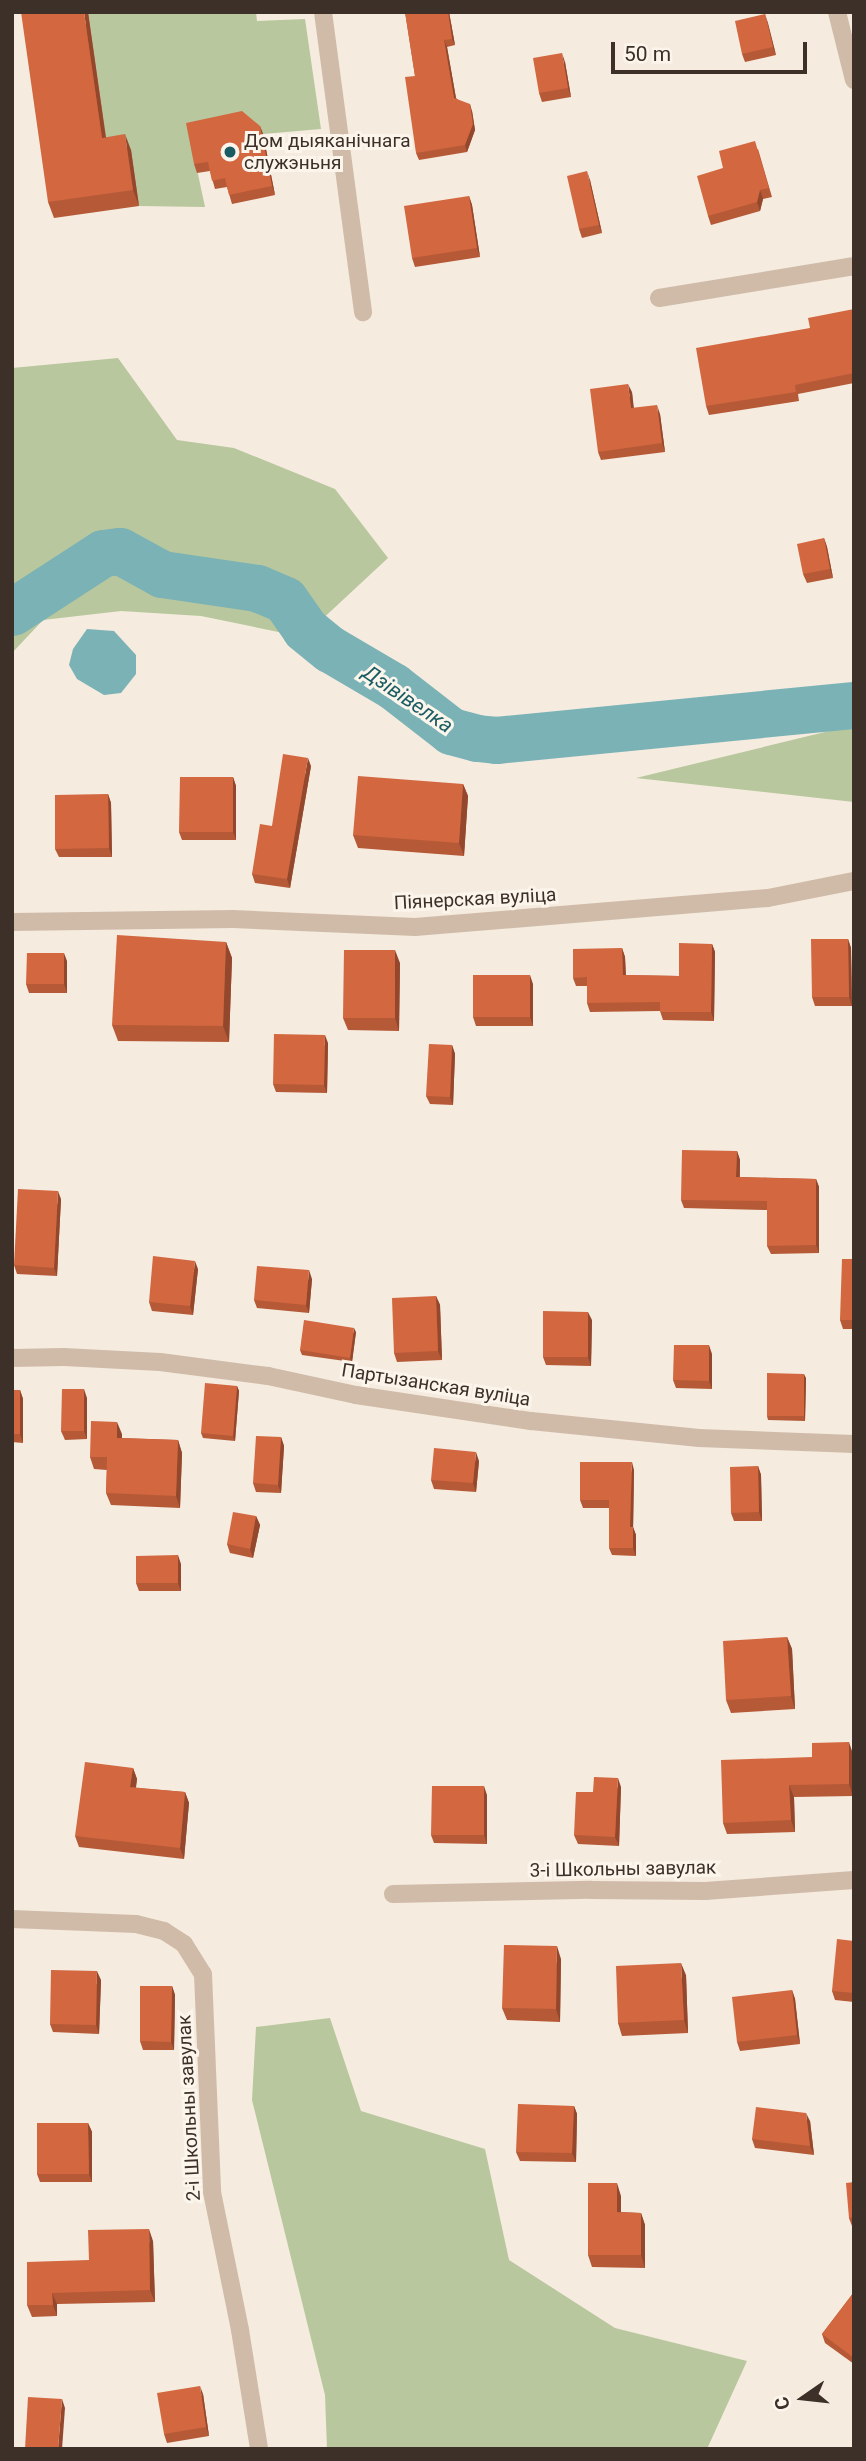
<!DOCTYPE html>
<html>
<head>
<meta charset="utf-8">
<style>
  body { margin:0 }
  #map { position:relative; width:866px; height:2461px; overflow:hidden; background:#f5ebdf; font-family:Roboto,sans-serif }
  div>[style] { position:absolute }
  .green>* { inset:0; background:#b8c79d }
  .water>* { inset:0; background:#7ab2b6 }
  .river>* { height:47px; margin:-23.5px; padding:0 23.5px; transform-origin:23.5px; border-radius:23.5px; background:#7ab2b6 }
  .minor>* { height:18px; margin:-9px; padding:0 9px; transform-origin:9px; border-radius:9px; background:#d0bba9 }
  .tertiary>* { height:18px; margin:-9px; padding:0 9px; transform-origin:9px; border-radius:9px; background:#d0bba9 }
  .wall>* { inset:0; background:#b55937 }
  .shaded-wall>* { inset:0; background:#93482d }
  .building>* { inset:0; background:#d26740 }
  .dots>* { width:19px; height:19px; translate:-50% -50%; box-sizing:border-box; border:4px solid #fcf5ec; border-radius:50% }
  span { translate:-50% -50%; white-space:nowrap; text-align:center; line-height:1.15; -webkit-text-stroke:6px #fcf5ec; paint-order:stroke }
  .poi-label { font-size:19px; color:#3c3029 }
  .left { translate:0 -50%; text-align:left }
  .street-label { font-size:19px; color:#3c3029 }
  .water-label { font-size:21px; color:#1a5c63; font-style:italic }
  .frame { position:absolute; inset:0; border:14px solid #3c3029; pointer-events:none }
  .north { position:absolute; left:768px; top:2363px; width:70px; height:70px; -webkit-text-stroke:5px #fcf5ec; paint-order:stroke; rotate:256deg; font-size:19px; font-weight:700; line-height:28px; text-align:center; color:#3c3029 }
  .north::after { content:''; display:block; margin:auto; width:24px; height:32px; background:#3c3029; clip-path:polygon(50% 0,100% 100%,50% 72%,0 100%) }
  .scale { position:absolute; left:611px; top:42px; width:196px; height:32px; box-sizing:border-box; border:4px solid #3c3029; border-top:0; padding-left:9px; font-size:21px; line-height:24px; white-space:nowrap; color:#3c3029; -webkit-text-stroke:5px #fcf5ec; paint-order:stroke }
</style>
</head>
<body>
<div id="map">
  <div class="green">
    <div style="clip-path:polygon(88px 12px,256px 12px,257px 21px,305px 19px,321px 129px,263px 134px,189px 132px,205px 207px,139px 206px,131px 151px,108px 154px)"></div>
    <div style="clip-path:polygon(118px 358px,177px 440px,234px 448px,335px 489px,388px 558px,303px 637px,201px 616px,121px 611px,43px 620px,12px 653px,12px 368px)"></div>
    <div style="clip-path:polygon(854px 725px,854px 802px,636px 778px)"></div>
    <div style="clip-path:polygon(330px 2018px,361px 2111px,485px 2149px,509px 2260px,615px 2328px,747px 2361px,707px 2449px,327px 2449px,325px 2395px,252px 2100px,256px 2027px)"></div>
  </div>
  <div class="water">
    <div style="clip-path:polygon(87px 629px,114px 631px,136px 655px,136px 674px,121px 693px,104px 695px,77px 679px,69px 665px,73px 649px)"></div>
    <div style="clip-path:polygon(456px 720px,489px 725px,518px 737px,529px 749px,520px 759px,502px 760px,458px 743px,451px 731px)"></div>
  </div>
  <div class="river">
    <div style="left:12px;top:612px;width:108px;rotate:-33deg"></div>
    <div style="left:103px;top:553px;width:17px;rotate:-7deg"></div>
    <div style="left:120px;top:551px;width:48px;rotate:28.7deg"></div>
    <div style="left:162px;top:574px;width:96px;rotate:8.4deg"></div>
    <div style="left:257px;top:588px;width:30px;rotate:23deg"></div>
    <div style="left:285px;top:600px;width:35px;rotate:55deg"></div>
    <div style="left:305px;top:629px;width:32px;rotate:39deg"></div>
    <div style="left:330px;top:649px;width:73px;rotate:30.4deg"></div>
    <div style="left:393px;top:686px;width:73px;rotate:37.8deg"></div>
    <div style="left:451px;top:731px;width:27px;rotate:15deg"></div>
    <div style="left:477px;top:738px;width:19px;rotate:6deg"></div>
    <div style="left:496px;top:740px;width:360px;rotate:-5.6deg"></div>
  </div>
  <div class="minor">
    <div style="left:323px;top:12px;width:303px;rotate:82.4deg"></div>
    <div style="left:837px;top:12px;width:70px;rotate:76deg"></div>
    <div style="left:659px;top:298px;width:198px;rotate:-9.3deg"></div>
    <div style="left:12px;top:922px;width:221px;rotate:-0.8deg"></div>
    <div style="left:233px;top:919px;width:182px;rotate:2.5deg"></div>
    <div style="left:415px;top:927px;width:354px;rotate:-4.7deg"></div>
    <div style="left:768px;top:898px;width:88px;rotate:-11.2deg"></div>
    <div style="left:393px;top:1894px;width:198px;rotate:-1.2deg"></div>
    <div style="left:591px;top:1890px;width:114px;rotate:0.5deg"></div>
    <div style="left:705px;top:1891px;width:149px;rotate:-4.2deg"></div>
    <div style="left:12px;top:1919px;width:124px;rotate:2.3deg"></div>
    <div style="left:136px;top:1924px;width:29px;rotate:14deg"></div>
    <div style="left:164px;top:1931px;width:24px;rotate:33deg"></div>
    <div style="left:184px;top:1944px;width:36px;rotate:58deg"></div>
    <div style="left:203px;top:1974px;width:218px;rotate:87.6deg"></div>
    <div style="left:212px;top:2192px;width:141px;rotate:78.5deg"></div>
    <div style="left:240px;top:2330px;width:121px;rotate:80.9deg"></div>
  </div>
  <div class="tertiary">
    <div style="left:12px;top:1358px;width:52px;rotate:-1.1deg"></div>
    <div style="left:64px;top:1357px;width:96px;rotate:3deg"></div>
    <div style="left:160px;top:1362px;width:109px;rotate:7.4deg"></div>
    <div style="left:268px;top:1376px;width:90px;rotate:12.2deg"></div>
    <div style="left:356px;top:1395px;width:177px;rotate:8.5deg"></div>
    <div style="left:531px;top:1421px;width:169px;rotate:5.8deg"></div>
    <div style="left:699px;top:1438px;width:155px;rotate:2.2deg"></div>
  </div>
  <div class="wall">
    <div style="clip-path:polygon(88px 12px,106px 137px,131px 150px,139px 206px,54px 218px,48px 202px)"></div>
    <div style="clip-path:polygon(405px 12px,449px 12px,455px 45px,447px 47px,456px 98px,472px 111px,475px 130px,467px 152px,419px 160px,416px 153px,415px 76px)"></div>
    <div style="clip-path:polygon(765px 14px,776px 55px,745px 62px,742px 54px)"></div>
    <div style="clip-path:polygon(565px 62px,571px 97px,542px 102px,539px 93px)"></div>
    <div style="clip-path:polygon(260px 126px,263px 134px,275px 195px,232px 204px,227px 187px,215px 189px,210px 171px,197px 173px,194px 164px)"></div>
    <div style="clip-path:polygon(758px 149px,772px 197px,763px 199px,760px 211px,711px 225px,708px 216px,723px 168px)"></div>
    <div style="clip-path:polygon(590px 180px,602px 233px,582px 238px,579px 229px)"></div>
    <div style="clip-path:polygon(469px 196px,472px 205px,480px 257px,415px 267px,412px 258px)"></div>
    <div style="clip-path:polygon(854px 309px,854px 383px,798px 394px,799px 401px,709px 415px,706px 406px,810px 328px)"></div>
    <div style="clip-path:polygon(632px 392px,633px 408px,660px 414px,665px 452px,601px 460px,598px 452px)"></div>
    <div style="clip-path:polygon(824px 538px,827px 547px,833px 578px,807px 583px,803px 574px)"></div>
    <div style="clip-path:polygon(311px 766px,290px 888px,255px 883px,252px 874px,272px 826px)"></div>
    <div style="clip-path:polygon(233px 777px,236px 786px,236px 840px,182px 840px,179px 832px)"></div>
    <div style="clip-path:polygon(463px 784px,468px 796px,464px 856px,358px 848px,353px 835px)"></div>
    <div style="clip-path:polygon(108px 794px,111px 803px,112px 857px,59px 857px,55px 849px)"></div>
    <div style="clip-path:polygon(848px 939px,851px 948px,852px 1006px,815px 1006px,812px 997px)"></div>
    <div style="clip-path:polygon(226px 942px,232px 958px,229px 1042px,118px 1041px,112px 1025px)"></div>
    <div style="clip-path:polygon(712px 944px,715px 952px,714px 1021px,663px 1020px,660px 1011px,590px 1012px,587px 1003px,587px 986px,576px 986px,573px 978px,622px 948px,625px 957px,626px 975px,679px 976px)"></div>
    <div style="clip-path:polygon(67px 961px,67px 993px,29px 993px,26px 984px)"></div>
    <div style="clip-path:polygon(400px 963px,399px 1031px,348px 1030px,343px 1018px)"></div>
    <div style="clip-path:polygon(533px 984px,533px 1026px,476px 1026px,473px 1017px)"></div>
    <div style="clip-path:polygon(328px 1043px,327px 1093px,276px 1092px,273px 1084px)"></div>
    <div style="clip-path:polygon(452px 1045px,455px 1054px,453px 1105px,430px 1104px,426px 1096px)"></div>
    <div style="clip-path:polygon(737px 1151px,740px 1160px,740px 1177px,816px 1179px,819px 1187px,819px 1253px,771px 1254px,767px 1246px,767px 1210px,684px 1208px,681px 1200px)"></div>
    <div style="clip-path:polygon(61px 1199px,57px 1276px,17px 1274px,14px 1265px)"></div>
    <div style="clip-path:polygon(854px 1259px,854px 1329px,843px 1329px,840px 1320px)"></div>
    <div style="clip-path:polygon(198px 1269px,193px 1315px,152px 1311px,149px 1302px)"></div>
    <div style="clip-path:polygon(312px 1279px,309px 1313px,257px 1308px,254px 1300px)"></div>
    <div style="clip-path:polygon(436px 1296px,440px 1305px,442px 1360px,397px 1362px,394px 1353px)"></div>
    <div style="clip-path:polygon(592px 1320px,591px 1366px,546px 1365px,543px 1357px)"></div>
    <div style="clip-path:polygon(356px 1332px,352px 1362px,302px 1355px,300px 1350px)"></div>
    <div style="clip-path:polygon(712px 1354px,712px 1389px,676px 1388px,673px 1380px)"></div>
    <div style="clip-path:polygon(806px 1378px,805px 1421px,768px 1420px,767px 1416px)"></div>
    <div style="clip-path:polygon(237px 1386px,239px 1391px,235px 1441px,203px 1438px,201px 1433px)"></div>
    <div style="clip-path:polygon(12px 1390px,20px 1390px,23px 1399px,23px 1443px,12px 1442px)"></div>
    <div style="clip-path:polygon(87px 1398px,87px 1439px,65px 1440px,61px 1431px)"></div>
    <div style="clip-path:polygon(122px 1434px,122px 1438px,178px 1440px,182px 1453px,180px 1508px,111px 1505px,106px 1493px,107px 1470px,94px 1469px,90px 1457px)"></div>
    <div style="clip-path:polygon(281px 1437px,284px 1446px,281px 1493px,256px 1492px,253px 1483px)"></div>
    <div style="clip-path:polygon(479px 1461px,476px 1492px,434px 1489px,431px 1480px)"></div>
    <div style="clip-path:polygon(758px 1466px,761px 1475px,762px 1521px,734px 1521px,731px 1513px)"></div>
    <div style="clip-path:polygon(634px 1470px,633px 1527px,636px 1535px,636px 1556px,612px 1555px,609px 1548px,609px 1508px,583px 1508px,580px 1500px)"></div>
    <div style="clip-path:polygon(256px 1516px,260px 1525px,253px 1558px,230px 1553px,227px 1544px)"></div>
    <div style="clip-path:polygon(181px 1564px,181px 1591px,139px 1591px,136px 1583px)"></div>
    <div style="clip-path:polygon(787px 1637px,792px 1649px,795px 1709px,731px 1713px,726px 1700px)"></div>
    <div style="clip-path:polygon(853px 1754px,853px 1796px,794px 1797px,795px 1832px,727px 1834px,723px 1823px,812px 1757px)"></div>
    <div style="clip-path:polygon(133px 1768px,137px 1779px,136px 1788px,185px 1792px,189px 1803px,184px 1859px,79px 1847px,75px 1836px)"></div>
    <div style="clip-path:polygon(621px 1787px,619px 1846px,578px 1844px,574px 1835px,593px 1792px)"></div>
    <div style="clip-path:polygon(487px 1795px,487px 1844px,434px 1843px,431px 1835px)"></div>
    <div style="clip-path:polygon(854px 1941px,854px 2002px,835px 2000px,832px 1991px)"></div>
    <div style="clip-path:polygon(561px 1959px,560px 2022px,507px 2020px,502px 2008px)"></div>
    <div style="clip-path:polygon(686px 1975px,688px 2033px,622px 2036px,618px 2023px)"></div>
    <div style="clip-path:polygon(101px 1980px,99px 2034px,53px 2032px,50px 2024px)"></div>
    <div style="clip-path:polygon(172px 1986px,175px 1995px,174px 2050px,143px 2050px,140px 2041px)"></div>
    <div style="clip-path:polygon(792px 1990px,795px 1999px,800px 2044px,740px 2051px,737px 2042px)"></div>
    <div style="clip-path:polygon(574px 2106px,577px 2114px,576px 2162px,520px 2161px,516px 2152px)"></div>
    <div style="clip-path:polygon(810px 2121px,814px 2155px,755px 2148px,752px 2139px)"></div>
    <div style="clip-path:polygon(88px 2123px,92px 2132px,92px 2182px,40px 2182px,37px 2174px)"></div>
    <div style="clip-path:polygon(854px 2182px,854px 2226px,852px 2226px,849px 2218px)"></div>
    <div style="clip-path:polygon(621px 2196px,621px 2212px,641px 2213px,645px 2225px,645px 2268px,592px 2267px,588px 2255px)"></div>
    <div style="clip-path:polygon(153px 2241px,155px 2302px,57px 2304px,57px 2316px,32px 2317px,27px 2305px)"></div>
    <div style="clip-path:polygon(854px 2292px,854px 2364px,825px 2343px,822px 2334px)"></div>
    <div style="clip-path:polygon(203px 2394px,209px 2436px,167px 2443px,164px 2434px)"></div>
  </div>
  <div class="shaded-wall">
    <div style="clip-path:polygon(84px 12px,88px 12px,108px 154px,102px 138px)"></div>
    <div style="clip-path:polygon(448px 12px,449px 12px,455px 45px,452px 39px)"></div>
    <div style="clip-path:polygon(765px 14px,768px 23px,776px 55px,773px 47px)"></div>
    <div style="clip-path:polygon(444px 40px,447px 47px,457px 104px,454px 98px)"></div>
    <div style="clip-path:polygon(562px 53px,565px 62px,571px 97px,568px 88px)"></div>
    <div style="clip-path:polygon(470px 104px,472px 111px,475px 130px,467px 152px,465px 145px)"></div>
    <div style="clip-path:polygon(260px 126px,263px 134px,275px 195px,272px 186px)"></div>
    <div style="clip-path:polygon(125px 134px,131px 150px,139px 206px,133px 190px)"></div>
    <div style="clip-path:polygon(587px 171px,590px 180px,602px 233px,599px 225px)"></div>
    <div style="clip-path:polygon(760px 190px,763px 199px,760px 211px,757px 202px)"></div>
    <div style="clip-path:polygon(469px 196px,472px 205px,480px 257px,477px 248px)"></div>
    <div style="clip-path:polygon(628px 384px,632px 392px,635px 417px,631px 408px)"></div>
    <div style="clip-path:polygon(657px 405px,660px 414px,665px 452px,662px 443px)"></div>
    <div style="clip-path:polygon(824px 538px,827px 547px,833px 578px,830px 569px)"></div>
    <div style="clip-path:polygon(308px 758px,311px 766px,290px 888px,287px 879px)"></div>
    <div style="clip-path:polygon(233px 777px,236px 786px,236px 840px,233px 832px)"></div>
    <div style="clip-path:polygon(463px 784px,468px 796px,464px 856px,459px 843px)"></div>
    <div style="clip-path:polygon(108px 794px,111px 803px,112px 857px,109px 848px)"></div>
    <div style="clip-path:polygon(848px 939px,851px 948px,852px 1006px,849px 997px)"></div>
    <div style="clip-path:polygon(226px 942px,232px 958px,229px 1042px,223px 1026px)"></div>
    <div style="clip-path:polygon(712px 944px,715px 952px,714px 1021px,711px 1012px)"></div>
    <div style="clip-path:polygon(622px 948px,625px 957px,626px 984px,623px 975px)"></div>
    <div style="clip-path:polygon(395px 950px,400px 963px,399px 1031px,395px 1018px)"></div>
    <div style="clip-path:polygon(64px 953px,67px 961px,67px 993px,64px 984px)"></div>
    <div style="clip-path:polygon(530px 975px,533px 984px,533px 1026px,530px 1017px)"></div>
    <div style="clip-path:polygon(325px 1035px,328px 1043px,327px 1093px,324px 1085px)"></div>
    <div style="clip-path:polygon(452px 1045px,455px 1054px,453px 1105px,450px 1097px)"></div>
    <div style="clip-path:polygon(737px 1151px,740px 1160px,739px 1186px,736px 1177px)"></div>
    <div style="clip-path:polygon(816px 1179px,819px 1187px,819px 1253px,816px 1245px)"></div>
    <div style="clip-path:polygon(58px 1191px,61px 1199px,57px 1276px,54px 1268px)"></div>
    <div style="clip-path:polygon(195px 1261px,198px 1269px,193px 1315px,190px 1306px)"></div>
    <div style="clip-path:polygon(309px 1270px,312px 1279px,309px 1313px,306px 1305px)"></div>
    <div style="clip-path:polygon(436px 1296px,440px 1305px,442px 1360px,438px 1351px)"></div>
    <div style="clip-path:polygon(588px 1312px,592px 1320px,591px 1366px,588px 1357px)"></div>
    <div style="clip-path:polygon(354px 1328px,356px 1332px,352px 1362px,350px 1358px)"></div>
    <div style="clip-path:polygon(709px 1345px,712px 1354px,712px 1389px,709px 1381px)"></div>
    <div style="clip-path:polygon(804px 1374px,806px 1378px,805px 1421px,804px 1416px)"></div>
    <div style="clip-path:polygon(237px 1386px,239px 1391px,235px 1441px,233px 1436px)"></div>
    <div style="clip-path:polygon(84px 1389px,87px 1398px,87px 1439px,84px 1431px)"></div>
    <div style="clip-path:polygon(20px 1390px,23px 1399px,23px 1443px,20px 1434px)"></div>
    <div style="clip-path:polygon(117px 1422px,122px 1434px,122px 1450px,117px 1438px)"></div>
    <div style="clip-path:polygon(281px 1437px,284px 1446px,281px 1493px,278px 1485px)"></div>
    <div style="clip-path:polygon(178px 1440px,182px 1453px,180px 1508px,176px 1496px)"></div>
    <div style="clip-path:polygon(476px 1452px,479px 1461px,476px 1492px,473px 1483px)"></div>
    <div style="clip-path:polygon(632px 1462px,634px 1470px,633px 1534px,630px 1527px)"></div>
    <div style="clip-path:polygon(758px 1466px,761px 1475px,762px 1521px,759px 1512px)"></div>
    <div style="clip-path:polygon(256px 1516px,260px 1525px,253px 1558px,250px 1549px)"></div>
    <div style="clip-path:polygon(633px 1527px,636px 1535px,636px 1556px,633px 1548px)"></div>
    <div style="clip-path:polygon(178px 1555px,181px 1564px,181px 1591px,178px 1583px)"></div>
    <div style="clip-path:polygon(787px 1637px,792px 1649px,795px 1709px,791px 1696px)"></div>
    <div style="clip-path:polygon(849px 1742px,853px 1754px,853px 1796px,849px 1784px)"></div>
    <div style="clip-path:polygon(133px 1768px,137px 1779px,134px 1798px,130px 1787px)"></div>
    <div style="clip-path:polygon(618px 1778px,621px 1787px,619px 1846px,615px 1837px)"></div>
    <div style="clip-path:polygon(789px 1785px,794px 1797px,795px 1832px,791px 1820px)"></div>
    <div style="clip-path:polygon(484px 1786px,487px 1795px,487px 1844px,484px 1835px)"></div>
    <div style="clip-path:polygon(185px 1792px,189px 1803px,184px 1859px,180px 1848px)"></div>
    <div style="clip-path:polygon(557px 1946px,561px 1959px,560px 2022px,556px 2009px)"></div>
    <div style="clip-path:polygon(681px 1963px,686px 1975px,688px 2033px,684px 2020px)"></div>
    <div style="clip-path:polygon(97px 1971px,101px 1980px,99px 2034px,96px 2025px)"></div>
    <div style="clip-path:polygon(172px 1986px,175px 1995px,174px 2050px,171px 2042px)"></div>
    <div style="clip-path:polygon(792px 1990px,795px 1999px,800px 2044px,797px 2035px)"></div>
    <div style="clip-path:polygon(574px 2106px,577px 2114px,576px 2162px,572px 2153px)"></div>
    <div style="clip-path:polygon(806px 2113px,810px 2121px,814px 2155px,810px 2146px)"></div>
    <div style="clip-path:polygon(88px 2123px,92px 2132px,92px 2182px,89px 2174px)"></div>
    <div style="clip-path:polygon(617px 2183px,621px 2196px,621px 2225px,617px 2212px)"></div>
    <div style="clip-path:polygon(641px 2213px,645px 2225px,645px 2268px,641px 2255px)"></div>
    <div style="clip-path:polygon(149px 2229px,153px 2241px,155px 2302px,150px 2290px)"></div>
    <div style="clip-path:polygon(52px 2293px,57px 2304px,57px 2316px,53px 2305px)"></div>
    <div style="clip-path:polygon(200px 2386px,203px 2394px,209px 2436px,206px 2427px)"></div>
    <div style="clip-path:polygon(62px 2399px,65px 2408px,62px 2449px,58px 2449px)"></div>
  </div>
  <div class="building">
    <div style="clip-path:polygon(21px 12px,84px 12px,102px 138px,125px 134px,133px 190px,48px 202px)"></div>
    <div style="clip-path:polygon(405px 12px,448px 12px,452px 39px,444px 40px,454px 98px,470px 104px,473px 124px,465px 145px,416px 153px,405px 77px,415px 76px)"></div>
    <div style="clip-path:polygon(765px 14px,773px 47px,742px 54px,735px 21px)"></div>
    <div style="clip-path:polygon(562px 53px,568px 88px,539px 93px,533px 58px)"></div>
    <div style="clip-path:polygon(242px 111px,260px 126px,272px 186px,229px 195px,225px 178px,212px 181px,208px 162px,194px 164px,186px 123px)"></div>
    <div style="clip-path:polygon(755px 141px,769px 188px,760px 190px,757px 202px,708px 216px,697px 176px,723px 168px,719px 151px)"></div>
    <div style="clip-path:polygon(587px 171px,599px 225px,579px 229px,567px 176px)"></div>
    <div style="clip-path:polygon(469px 196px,477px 248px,412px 258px,404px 206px)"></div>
    <div style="clip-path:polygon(854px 309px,854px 373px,795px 385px,796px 392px,706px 406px,696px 348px,810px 328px,808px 318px)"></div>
    <div style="clip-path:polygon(628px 384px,631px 408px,657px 405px,662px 443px,598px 452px,590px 389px)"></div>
    <div style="clip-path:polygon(824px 538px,830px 569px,803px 574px,797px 544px)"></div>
    <div style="clip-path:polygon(283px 754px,308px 758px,287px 879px,252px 874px,260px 824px,272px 826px)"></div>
    <div style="clip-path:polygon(358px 776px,463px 784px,459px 843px,353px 835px)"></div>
    <div style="clip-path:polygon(180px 777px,233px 777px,233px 832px,179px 832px)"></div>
    <div style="clip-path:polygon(108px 794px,109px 848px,55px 849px,55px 795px)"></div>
    <div style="clip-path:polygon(117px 935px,226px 942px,223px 1026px,112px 1025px)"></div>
    <div style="clip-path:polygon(811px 939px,848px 939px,849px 997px,812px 997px)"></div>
    <div style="clip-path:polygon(679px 943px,712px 944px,711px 1012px,660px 1012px,660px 1002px,587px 1003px,587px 977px,573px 978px,573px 949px,622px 948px,623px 975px,679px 976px)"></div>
    <div style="clip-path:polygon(344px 950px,395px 950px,395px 1018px,343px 1018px)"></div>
    <div style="clip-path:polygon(27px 953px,64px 953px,64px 984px,26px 984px)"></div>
    <div style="clip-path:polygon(473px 975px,530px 975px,530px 1017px,473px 1017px)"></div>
    <div style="clip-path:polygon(274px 1034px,325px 1035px,324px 1085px,273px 1084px)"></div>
    <div style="clip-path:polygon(429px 1044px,452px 1045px,450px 1097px,426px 1096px)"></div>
    <div style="clip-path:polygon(682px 1150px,737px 1151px,736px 1177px,816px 1179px,816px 1245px,767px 1246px,767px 1201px,681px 1200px)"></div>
    <div style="clip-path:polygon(18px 1189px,58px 1191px,54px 1268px,14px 1265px)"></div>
    <div style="clip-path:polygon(153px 1256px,195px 1261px,190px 1306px,149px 1302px)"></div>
    <div style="clip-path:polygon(842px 1259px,854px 1259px,854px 1320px,840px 1320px)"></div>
    <div style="clip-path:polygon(257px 1266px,309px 1270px,306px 1305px,254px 1300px)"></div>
    <div style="clip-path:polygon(436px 1296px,438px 1351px,394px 1353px,392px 1298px)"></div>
    <div style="clip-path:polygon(543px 1311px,588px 1312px,588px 1357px,543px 1357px)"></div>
    <div style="clip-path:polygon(304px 1320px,354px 1328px,350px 1358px,300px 1350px)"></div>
    <div style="clip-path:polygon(674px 1345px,709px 1345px,709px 1381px,673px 1380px)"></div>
    <div style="clip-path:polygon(767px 1373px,804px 1374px,804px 1416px,767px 1416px)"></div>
    <div style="clip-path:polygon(205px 1383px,237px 1386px,233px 1436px,201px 1433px)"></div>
    <div style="clip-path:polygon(62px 1389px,84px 1389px,84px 1431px,61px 1431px)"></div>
    <div style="clip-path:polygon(12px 1390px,20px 1390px,20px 1434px,12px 1434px)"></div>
    <div style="clip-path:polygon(91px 1421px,117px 1422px,117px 1438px,178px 1440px,176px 1496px,106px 1493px,107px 1457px,90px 1457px)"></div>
    <div style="clip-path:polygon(256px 1436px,281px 1437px,278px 1485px,253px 1483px)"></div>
    <div style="clip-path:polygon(434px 1448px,476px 1452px,473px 1483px,431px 1480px)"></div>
    <div style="clip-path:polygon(580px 1462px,632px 1462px,630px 1527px,633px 1527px,633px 1548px,609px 1548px,609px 1500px,580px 1500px)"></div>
    <div style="clip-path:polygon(758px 1466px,759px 1512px,731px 1513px,730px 1467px)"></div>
    <div style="clip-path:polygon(233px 1512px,256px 1516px,250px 1549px,227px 1544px)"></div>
    <div style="clip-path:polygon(178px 1555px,178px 1583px,136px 1583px,136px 1556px)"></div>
    <div style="clip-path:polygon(787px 1637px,791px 1696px,726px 1700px,723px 1641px)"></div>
    <div style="clip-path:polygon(849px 1742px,849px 1784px,789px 1785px,791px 1820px,723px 1823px,721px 1760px,812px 1757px,812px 1743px)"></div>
    <div style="clip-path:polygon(85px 1762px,133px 1768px,130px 1787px,185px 1792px,180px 1848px,75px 1836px)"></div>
    <div style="clip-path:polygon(594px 1777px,618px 1778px,615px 1837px,574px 1835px,576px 1792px,593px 1792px)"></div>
    <div style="clip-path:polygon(432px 1786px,484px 1786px,484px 1835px,431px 1835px)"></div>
    <div style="clip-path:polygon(837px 1939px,854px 1941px,854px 1993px,832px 1991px)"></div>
    <div style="clip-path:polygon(504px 1945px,557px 1946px,556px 2009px,502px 2008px)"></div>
    <div style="clip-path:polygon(681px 1963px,684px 2020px,618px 2023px,616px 1966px)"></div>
    <div style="clip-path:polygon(51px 1970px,97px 1971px,96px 2025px,50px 2024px)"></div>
    <div style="clip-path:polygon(140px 1986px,172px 1986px,171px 2042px,140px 2041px)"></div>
    <div style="clip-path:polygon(792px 1990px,797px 2035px,737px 2042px,732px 1997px)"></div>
    <div style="clip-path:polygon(518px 2104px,574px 2106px,572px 2153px,516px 2152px)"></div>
    <div style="clip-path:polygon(756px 2107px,806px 2113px,810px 2146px,752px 2139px)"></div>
    <div style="clip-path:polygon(37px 2123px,88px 2123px,89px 2174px,37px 2174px)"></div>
    <div style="clip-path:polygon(854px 2182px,854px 2217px,849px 2218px,846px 2183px)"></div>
    <div style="clip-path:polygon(588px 2183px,617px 2183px,617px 2212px,641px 2213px,641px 2255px,588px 2255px)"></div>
    <div style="clip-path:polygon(149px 2229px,150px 2290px,52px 2293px,53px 2305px,27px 2305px,27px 2262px,89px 2260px,88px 2230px)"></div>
    <div style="clip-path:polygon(854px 2292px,854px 2358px,822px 2334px)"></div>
    <div style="clip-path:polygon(200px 2386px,206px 2427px,164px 2434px,157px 2393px)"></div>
    <div style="clip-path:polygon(28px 2397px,62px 2399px,58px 2449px,25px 2449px)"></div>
  </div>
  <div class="dots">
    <div style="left:230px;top:152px;background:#1a5c63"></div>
  </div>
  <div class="poi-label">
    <span class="left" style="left:244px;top:152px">Дом дыяканічнага<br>служэньня</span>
  </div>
  <div class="street-label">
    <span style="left:475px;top:899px;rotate:-3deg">Піянерская вуліца</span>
    <span style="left:436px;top:1385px;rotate:9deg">Партызанская вуліца</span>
    <span style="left:623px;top:1869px;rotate:-1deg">3-і Школьны завулак</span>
    <span style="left:189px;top:2108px;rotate:-93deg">2-і Школьны завулак</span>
  </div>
  <div class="water-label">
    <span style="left:408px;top:699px;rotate:34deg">Дзівівелка</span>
  </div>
  <div class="frame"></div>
  <div class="north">С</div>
  <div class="scale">50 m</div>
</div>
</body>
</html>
